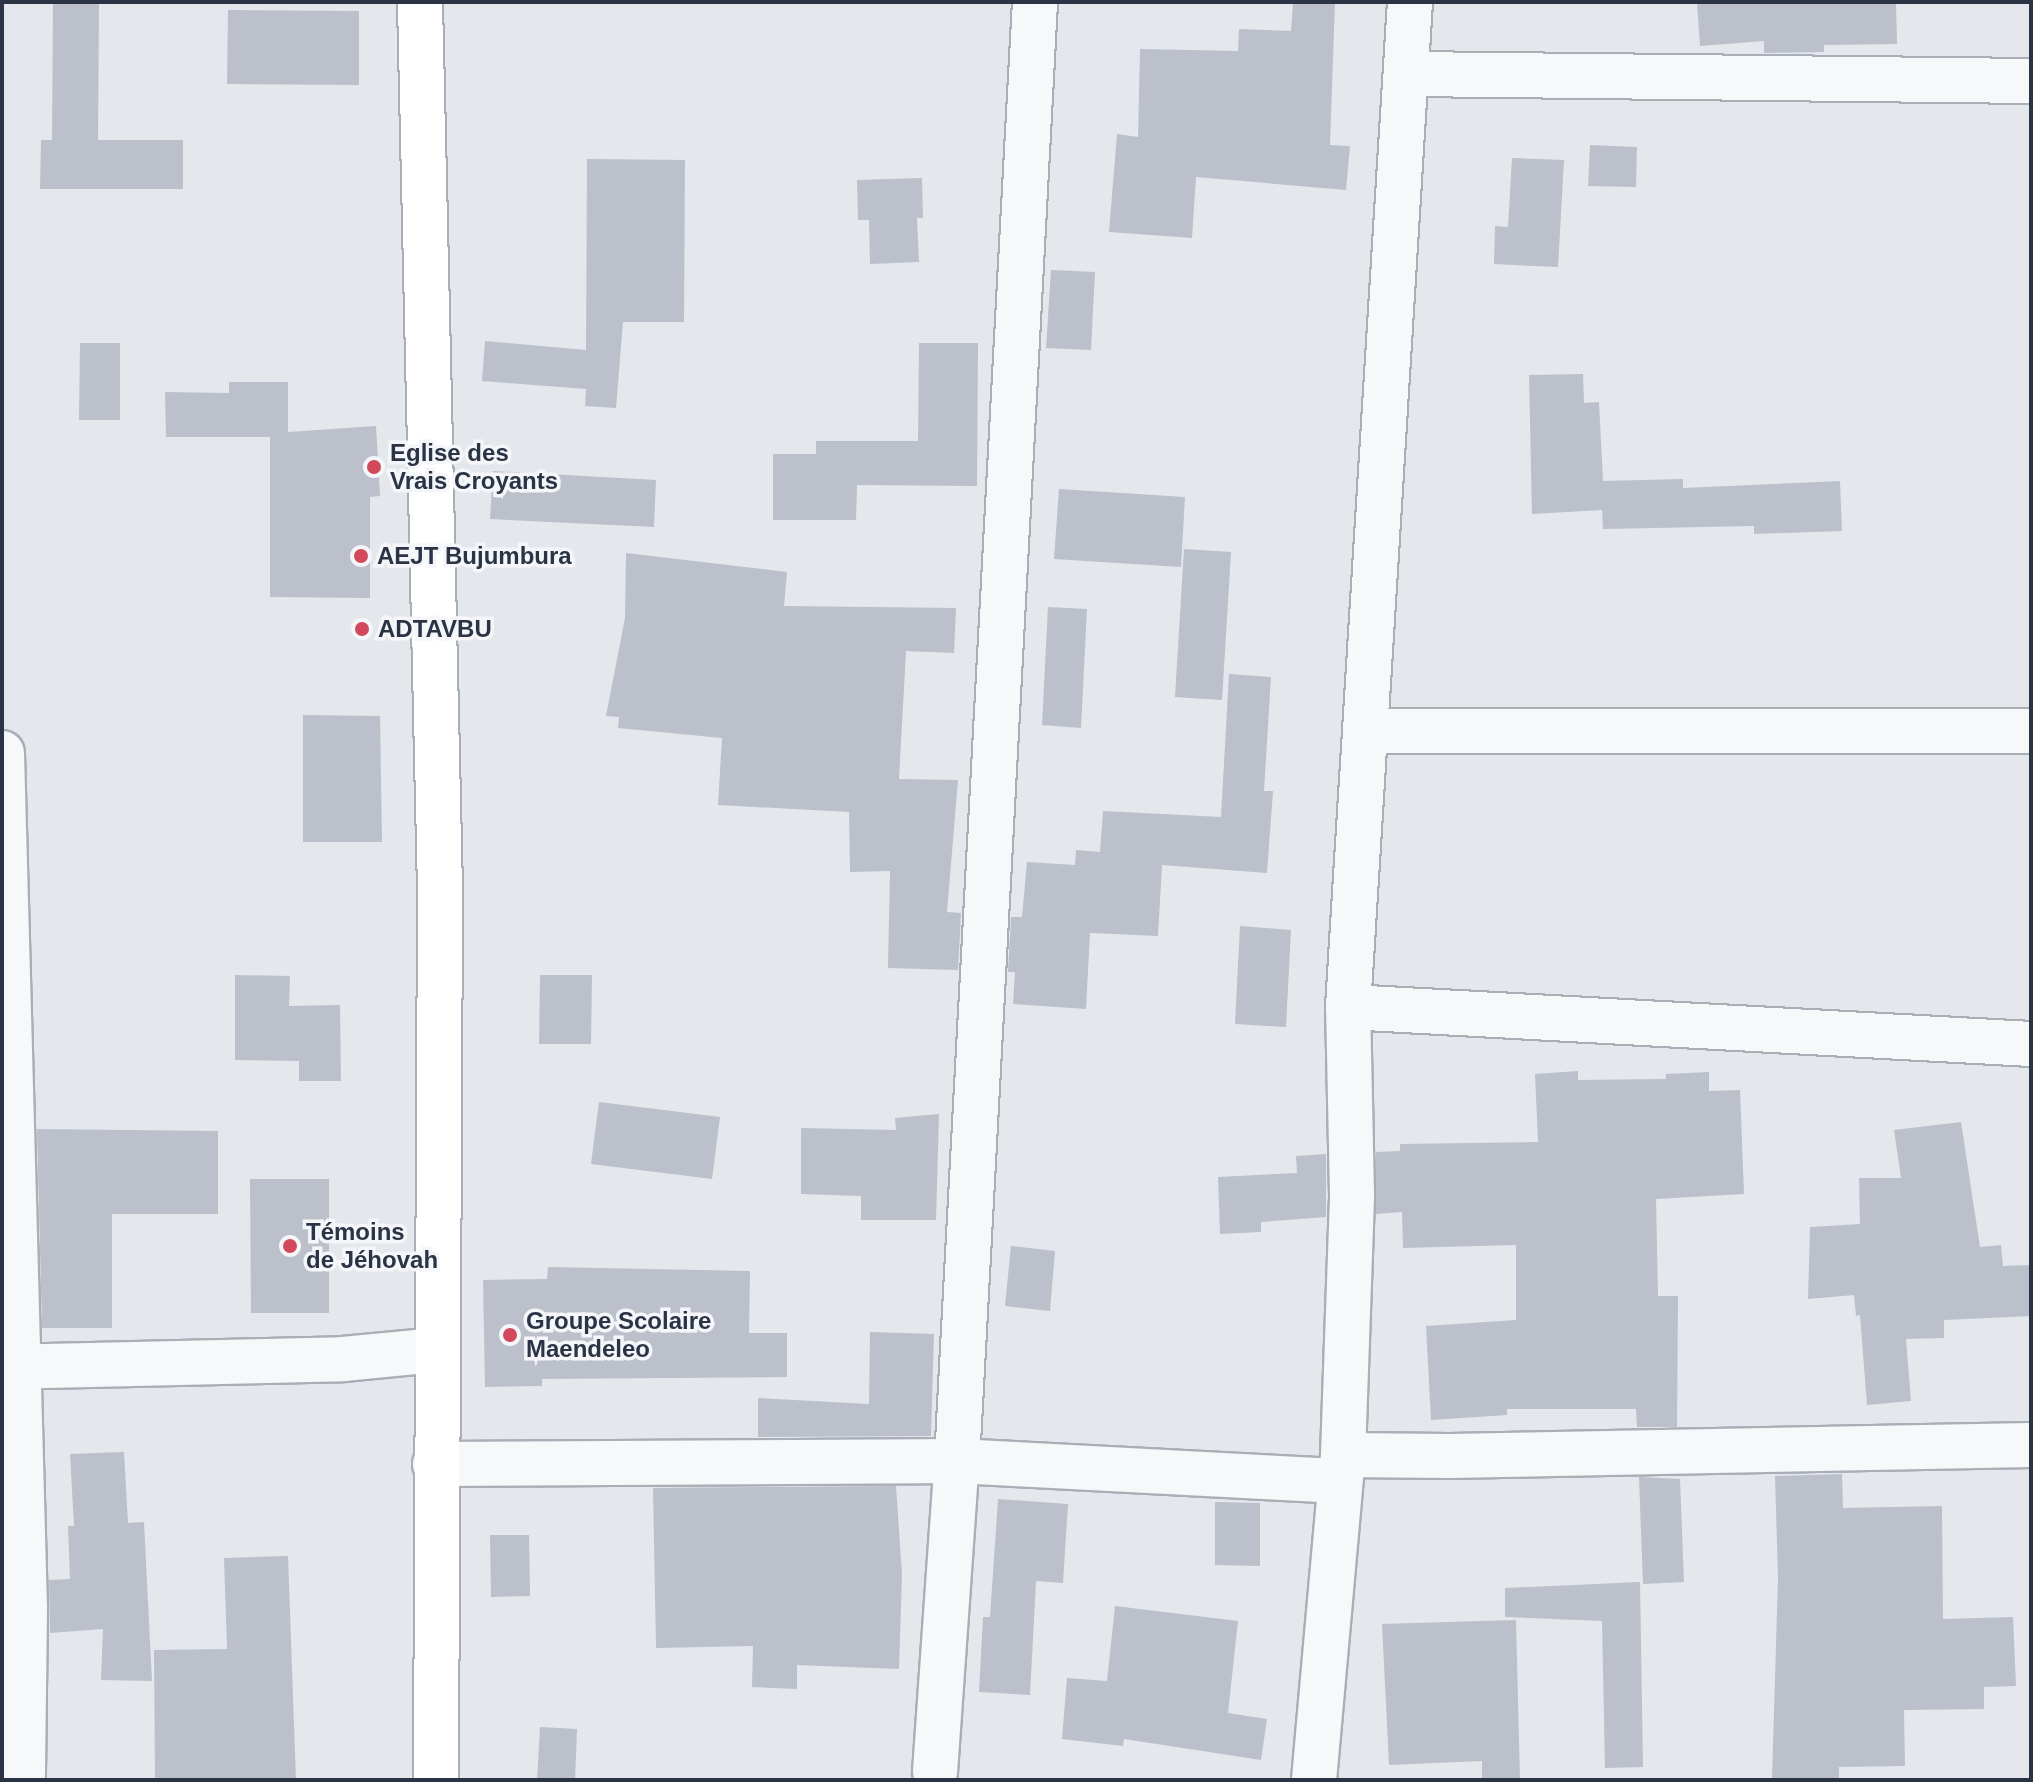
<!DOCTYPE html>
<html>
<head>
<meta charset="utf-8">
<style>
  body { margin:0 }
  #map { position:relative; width:2033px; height:1782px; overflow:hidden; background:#e4e7ec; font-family:Helvetica,sans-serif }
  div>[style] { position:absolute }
  .building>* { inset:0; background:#bbc0ca }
  .roads { filter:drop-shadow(2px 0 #a9aeb7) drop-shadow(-2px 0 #a9aeb7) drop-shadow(0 2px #a9aeb7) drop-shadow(0 -2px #a9aeb7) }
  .minor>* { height:44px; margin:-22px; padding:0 22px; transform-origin:22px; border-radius:22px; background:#f7f8fa }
  .major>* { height:44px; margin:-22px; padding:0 22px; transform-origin:22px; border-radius:22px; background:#fff }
  .dots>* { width:22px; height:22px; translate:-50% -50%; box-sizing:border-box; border:4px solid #f4f6f9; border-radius:50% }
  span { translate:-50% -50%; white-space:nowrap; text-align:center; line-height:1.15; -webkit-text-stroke:7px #f4f6f9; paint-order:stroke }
  .poi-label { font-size:24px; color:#2b3445; font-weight:700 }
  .left { translate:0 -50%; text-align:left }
  .frame { position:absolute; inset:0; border:4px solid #2b3445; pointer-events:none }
</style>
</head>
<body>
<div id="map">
  <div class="building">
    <div style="clip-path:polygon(53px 2px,99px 2px,98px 140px,183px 140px,183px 189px,40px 189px,41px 140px,52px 140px)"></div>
    <div style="clip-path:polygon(1293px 2px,1335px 2px,1330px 145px,1350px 146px,1346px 190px,1196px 177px,1192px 238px,1109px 232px,1117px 134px,1138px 137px,1140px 49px,1238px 51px,1239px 29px,1291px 31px)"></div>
    <div style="clip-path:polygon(1697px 2px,1896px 2px,1897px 44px,1824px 45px,1824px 52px,1764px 53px,1764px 41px,1700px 46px)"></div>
    <div style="clip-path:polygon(228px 10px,359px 11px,359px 85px,227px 84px)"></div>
    <div style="clip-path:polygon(1590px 145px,1637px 147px,1636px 187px,1588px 186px)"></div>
    <div style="clip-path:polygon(1512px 158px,1564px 160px,1558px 267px,1494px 264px,1495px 226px,1508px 227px)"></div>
    <div style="clip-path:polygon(587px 159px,685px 160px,684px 322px,623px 322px,616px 408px,585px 406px,586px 389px,482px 381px,485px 341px,586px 350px)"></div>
    <div style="clip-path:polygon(922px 178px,923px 218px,917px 218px,919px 262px,870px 264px,869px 220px,858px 220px,857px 180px)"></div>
    <div style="clip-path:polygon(1051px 270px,1095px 272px,1091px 350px,1046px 348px)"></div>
    <div style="clip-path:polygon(80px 343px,120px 343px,120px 420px,79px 420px)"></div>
    <div style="clip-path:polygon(919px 343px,978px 343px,977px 486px,857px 485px,856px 520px,773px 520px,773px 454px,816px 454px,816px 441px,918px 441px)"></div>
    <div style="clip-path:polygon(1583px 374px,1584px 403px,1599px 402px,1603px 481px,1683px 479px,1683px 488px,1840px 481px,1842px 531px,1754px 534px,1754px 526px,1603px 529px,1602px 510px,1532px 514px,1529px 375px)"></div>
    <div style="clip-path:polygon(229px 382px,288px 382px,288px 432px,376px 426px,380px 496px,370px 497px,370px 598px,270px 597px,270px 437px,166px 437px,165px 392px,229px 393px)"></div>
    <div style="clip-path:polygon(493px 471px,656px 480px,654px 527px,490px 519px)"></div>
    <div style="clip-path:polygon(1059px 489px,1185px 497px,1181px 567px,1054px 559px)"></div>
    <div style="clip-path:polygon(1184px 549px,1231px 552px,1222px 700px,1175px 697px)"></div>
    <div style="clip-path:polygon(626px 553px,787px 572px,784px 606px,956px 608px,954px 653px,906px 651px,899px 779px,958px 780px,947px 912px,961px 913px,958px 970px,888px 968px,890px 871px,850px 872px,849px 812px,718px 805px,722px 738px,618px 728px,619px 717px,606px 716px,625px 618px)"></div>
    <div style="clip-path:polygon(1048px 607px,1087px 609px,1081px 728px,1042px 725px)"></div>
    <div style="clip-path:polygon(1229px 674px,1271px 677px,1264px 791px,1273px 791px,1267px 873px,1162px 865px,1158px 936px,1090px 933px,1086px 1009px,1013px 1004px,1015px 972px,1008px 972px,1011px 917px,1022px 917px,1027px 862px,1075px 865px,1076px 850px,1100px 852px,1103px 811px,1221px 817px)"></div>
    <div style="clip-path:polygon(303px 715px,380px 716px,382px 842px,303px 842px)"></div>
    <div style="clip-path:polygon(1240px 926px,1291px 930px,1286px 1027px,1235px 1024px)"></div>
    <div style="clip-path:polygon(235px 975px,290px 976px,289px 1006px,340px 1005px,341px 1081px,299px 1081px,299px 1061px,235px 1060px)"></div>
    <div style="clip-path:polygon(540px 975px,592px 975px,591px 1044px,539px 1044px)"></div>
    <div style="clip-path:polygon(1578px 1071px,1578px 1080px,1666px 1079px,1666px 1074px,1709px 1072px,1709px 1091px,1740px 1090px,1744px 1194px,1656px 1199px,1658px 1296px,1678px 1296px,1677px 1427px,1637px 1427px,1636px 1409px,1507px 1409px,1507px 1415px,1431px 1420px,1426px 1326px,1516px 1320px,1516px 1245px,1403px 1248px,1402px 1212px,1376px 1214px,1376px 1152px,1400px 1151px,1400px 1144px,1538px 1142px,1535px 1074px)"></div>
    <div style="clip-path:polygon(599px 1102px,720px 1117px,712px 1179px,591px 1164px)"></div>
    <div style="clip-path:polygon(939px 1114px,936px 1220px,861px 1220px,861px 1196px,801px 1194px,801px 1128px,896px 1130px,895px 1118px)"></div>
    <div style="clip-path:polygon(1961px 1122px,1980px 1247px,2001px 1245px,2003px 1266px,2031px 1265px,2031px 1316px,1944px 1320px,1944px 1338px,1906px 1339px,1911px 1401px,1867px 1405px,1860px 1315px,1856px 1316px,1854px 1295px,1808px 1299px,1810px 1227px,1860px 1224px,1859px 1178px,1901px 1178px,1894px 1130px)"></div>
    <div style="clip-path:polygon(37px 1129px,218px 1131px,218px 1214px,112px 1214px,112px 1328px,42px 1328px)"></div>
    <div style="clip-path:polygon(1326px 1154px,1326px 1217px,1261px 1222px,1261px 1232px,1220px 1234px,1218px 1177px,1297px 1173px,1296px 1156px)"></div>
    <div style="clip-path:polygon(250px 1179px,329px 1179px,329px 1313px,251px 1313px)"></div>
    <div style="clip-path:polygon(1011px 1246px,1055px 1251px,1050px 1311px,1005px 1306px)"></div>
    <div style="clip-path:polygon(548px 1267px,750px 1271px,749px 1333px,787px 1333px,787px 1377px,542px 1379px,542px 1386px,485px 1387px,483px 1280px,547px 1279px)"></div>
    <div style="clip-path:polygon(870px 1332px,934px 1334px,931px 1436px,758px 1437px,758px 1398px,869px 1404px)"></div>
    <div style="clip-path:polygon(124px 1452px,128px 1523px,144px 1522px,152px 1681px,101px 1680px,103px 1629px,50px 1633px,49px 1580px,70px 1579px,68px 1526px,74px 1526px,70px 1454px)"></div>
    <div style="clip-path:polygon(1842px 1474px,1843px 1508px,1942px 1506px,1943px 1619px,2013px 1617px,2016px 1686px,1984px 1687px,1984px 1709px,1904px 1710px,1905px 1766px,1839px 1767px,1839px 1778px,1772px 1779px,1778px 1578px,1775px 1476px)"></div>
    <div style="clip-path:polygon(1639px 1477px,1680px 1479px,1684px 1582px,1643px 1584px)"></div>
    <div style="clip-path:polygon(896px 1486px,902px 1574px,899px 1669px,797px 1665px,797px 1689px,752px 1687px,753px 1646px,656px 1648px,653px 1488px)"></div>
    <div style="clip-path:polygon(998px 1499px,1068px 1504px,1063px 1583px,1036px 1581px,1030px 1695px,979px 1692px,983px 1617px,990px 1617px)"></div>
    <div style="clip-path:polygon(1215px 1502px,1260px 1503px,1260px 1566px,1215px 1565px)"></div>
    <div style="clip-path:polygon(490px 1535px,529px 1535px,530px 1596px,491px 1597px)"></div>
    <div style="clip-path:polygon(288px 1556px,296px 1780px,155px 1780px,154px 1650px,227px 1649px,224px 1558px)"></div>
    <div style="clip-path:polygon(1640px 1582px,1643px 1767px,1605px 1768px,1602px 1621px,1505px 1617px,1505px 1588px)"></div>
    <div style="clip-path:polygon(1115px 1606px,1238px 1621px,1228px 1713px,1267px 1719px,1261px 1760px,1124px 1739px,1123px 1746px,1062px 1739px,1067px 1678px,1107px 1681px)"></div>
    <div style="clip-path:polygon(1516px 1620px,1520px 1780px,1482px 1780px,1482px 1761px,1389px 1765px,1382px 1624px)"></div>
    <div style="clip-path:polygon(540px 1727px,577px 1729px,575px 1780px,537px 1780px)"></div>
  </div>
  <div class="roads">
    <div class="minor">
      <div style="left:1408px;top:74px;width:623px;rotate:0.64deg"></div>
      <div style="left:1365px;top:731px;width:666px"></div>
      <div style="left:2px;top:753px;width:856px;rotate:88.46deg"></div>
      <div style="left:25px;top:1609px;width:171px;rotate:90.7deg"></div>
      <div style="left:1348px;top:1007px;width:684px;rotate:3.1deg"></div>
      <div style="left:2px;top:1367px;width:341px;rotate:-1.3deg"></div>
      <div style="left:343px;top:1359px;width:93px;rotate:-5.5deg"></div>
      <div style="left:1343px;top:1455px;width:107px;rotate:0.5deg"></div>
      <div style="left:1450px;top:1456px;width:581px;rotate:-1.08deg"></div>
      <div style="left:435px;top:1464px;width:522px;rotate:-0.33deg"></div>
      <div style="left:957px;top:1461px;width:384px;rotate:3deg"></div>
      <div style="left:935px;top:1772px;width:312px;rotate:-86deg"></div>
      <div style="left:957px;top:1461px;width:1461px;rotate:-86.94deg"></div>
      <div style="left:1314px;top:1780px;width:326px;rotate:-84.9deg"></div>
      <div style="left:1343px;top:1455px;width:260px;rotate:-88deg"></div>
      <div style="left:1352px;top:1195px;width:188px;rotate:-91.2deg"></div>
      <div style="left:1348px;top:1007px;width:1007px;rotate:-86.47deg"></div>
    </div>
    <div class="major">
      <div style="left:420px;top:2px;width:890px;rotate:88.71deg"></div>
      <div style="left:440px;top:892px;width:888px;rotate:90.26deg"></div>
    </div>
  </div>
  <div class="dots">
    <div style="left:374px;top:467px;background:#d1495b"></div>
    <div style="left:361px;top:556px;background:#d1495b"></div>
    <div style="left:362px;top:629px;background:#d1495b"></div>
    <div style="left:290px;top:1246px;background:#d1495b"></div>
    <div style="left:510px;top:1335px;background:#d1495b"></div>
  </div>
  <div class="poi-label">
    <span class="left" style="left:390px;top:467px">Eglise des<br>Vrais Croyants</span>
    <span class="left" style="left:377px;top:556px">AEJT Bujumbura</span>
    <span class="left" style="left:378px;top:629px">ADTAVBU</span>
    <span class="left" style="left:306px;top:1246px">Témoins<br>de Jéhovah</span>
    <span class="left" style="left:526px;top:1335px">Groupe Scolaire<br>Maendeleo</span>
  </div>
  <div class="frame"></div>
</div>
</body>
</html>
